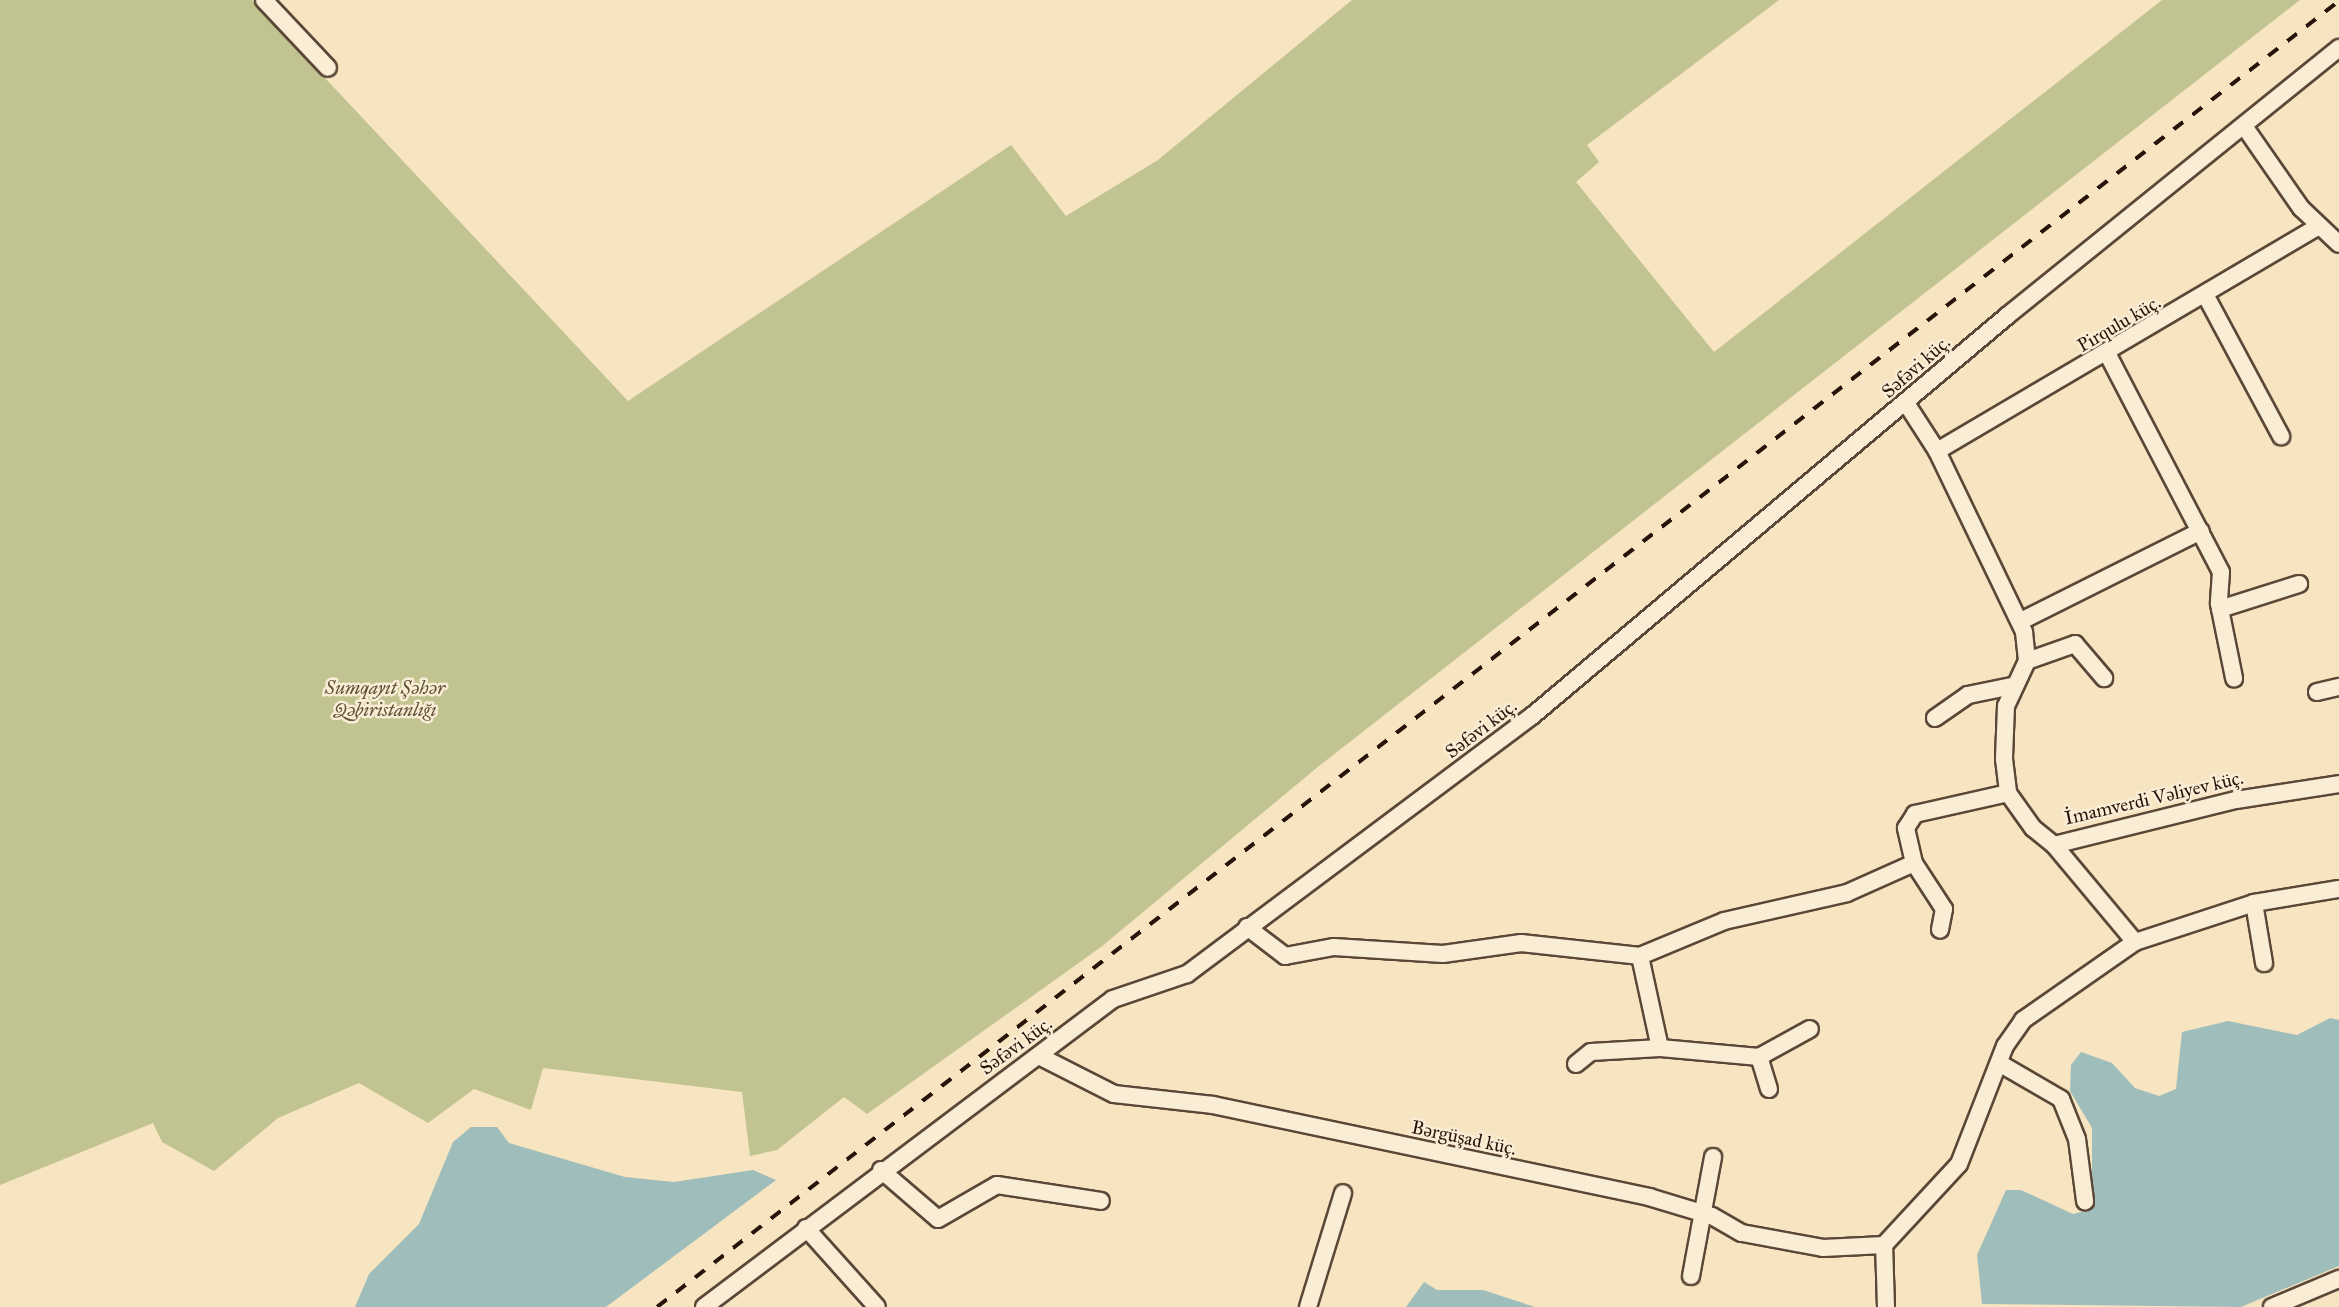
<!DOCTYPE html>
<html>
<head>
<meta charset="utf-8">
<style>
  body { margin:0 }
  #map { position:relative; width:2339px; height:1307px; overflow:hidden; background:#f7e4c0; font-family:"IM FELL Great Primer",serif }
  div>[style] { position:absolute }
  .green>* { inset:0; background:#c1c390 }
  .water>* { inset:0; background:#9fbdbb }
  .roads { filter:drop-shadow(2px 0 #5b4737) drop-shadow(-2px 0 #5b4737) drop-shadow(0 2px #5b4737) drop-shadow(0 -2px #5b4737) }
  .minor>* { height:16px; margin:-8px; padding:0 8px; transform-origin:8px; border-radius:8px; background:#faedd6 }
  .rail>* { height:3.5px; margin-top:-1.75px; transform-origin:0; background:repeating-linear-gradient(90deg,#271309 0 12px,transparent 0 24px) }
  span { translate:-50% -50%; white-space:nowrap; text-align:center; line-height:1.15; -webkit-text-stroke:5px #faedd6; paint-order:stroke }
  .street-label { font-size:19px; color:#271309 }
  .park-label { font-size:19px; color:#5d5138; font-style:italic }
</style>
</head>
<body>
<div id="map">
  <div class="green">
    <div style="clip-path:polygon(0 0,252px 0,628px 401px,1011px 145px,1066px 216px,1158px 160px,1352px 0,1779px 0,1587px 145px,1599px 162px,1576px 182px,1714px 352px,2162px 0,2300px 0,1319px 766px,1101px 947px,867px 1114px,844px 1097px,777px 1150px,750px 1156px,742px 1092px,543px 1068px,531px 1110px,474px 1089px,428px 1123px,359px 1083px,278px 1118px,214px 1171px,162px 1142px,153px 1123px,0 1185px)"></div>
  </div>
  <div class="water">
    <div style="clip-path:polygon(2330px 1018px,2339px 1020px,2339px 1266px,2241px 1307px,1982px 1304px,1977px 1255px,2006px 1190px,2021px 1190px,2073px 1214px,2092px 1209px,2092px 1128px,2070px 1091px,2071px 1065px,2081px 1052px,2112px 1063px,2135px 1088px,2159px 1096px,2176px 1089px,2182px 1032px,2228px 1021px,2297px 1035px)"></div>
    <div style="clip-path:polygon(471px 1127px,497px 1127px,509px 1143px,625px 1177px,674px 1182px,753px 1170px,776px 1180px,606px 1307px,355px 1307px,369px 1274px,419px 1224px,453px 1142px)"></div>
    <div style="clip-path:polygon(1424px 1282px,1437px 1290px,1483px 1290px,1535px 1307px,1406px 1307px)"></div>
  </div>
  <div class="roads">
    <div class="minor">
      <div style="left:264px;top:0;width:93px;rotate:46.7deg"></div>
      <div style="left:2244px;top:126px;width:100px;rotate:55.2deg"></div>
      <div style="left:2301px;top:208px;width:52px;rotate:43.5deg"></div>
      <div style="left:2207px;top:298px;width:157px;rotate:61.8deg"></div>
      <div style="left:2108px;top:355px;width:245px;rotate:62.5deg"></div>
      <div style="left:2221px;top:572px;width:32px;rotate:94deg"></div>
      <div style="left:2219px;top:604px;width:76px;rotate:78.5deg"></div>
      <div style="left:1906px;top:403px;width:57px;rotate:57.1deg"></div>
      <div style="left:1937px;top:451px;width:201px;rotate:64.3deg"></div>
      <div style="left:2024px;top:632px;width:29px;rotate:84deg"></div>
      <div style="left:2027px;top:661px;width:50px;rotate:115deg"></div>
      <div style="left:2006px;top:706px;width:53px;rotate:92.2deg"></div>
      <div style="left:2004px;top:759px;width:34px;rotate:83deg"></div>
      <div style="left:2008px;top:793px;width:43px;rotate:54.5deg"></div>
      <div style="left:2033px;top:828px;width:27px;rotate:39deg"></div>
      <div style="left:2054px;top:845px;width:187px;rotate:-13.9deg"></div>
      <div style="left:2236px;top:800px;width:104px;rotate:-8.8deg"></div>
      <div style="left:1937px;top:451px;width:442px;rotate:-30.5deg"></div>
      <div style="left:2220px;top:609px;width:83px;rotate:-17.6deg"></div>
      <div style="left:2021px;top:621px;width:201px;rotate:-26.6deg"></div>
      <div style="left:2027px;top:661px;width:51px;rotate:-19.5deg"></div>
      <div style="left:2075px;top:644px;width:45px;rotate:49.5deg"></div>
      <div style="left:2317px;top:692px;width:23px;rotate:-13deg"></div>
      <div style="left:1935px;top:718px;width:40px;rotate:-34.9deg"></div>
      <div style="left:1968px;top:695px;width:45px;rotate:-11.6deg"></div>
      <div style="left:2054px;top:845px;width:126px;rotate:50.1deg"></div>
      <div style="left:1914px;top:863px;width:55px;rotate:56.9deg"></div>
      <div style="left:1944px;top:909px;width:21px;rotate:101deg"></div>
      <div style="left:2254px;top:903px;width:61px;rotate:80.5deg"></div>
      <div style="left:1247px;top:927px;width:48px;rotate:37.3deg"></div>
      <div style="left:1285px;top:956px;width:50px;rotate:-10.4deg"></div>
      <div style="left:1334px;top:947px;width:109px;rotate:3.7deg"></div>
      <div style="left:1443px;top:954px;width:79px;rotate:-8deg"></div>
      <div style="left:1521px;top:943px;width:120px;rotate:6.2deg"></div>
      <div style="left:1039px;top:1056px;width:84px;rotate:26.9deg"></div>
      <div style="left:1114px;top:1094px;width:100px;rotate:6.3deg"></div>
      <div style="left:1213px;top:1105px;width:446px;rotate:11.9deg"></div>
      <div style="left:1649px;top:1197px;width:66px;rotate:16.8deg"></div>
      <div style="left:1712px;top:1216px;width:34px;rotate:30deg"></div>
      <div style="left:1742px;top:1233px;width:82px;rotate:10.5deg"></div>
      <div style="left:1823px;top:1248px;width:61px;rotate:-2.8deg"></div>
      <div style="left:1759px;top:1057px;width:58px;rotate:-28.8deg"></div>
      <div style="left:1999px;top:1063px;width:72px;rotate:30.1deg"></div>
      <div style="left:2061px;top:1099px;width:43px;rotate:68.2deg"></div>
      <div style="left:2077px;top:1139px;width:63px;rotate:82.6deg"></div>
      <div style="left:1576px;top:1064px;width:19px;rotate:-39deg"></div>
      <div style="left:1591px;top:1052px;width:69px;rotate:-3.3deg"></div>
      <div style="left:1769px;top:1089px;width:34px;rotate:-107deg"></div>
      <div style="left:1759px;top:1057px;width:99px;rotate:-174.8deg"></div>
      <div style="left:1660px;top:1048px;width:94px;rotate:-102.3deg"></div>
      <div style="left:1640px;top:956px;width:91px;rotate:-22.6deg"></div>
      <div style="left:1724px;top:921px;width:126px;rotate:-12.8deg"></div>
      <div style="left:1847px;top:893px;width:73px;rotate:-24.1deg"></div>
      <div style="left:1914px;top:863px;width:36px;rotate:-103deg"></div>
      <div style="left:1906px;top:828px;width:17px;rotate:-57deg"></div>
      <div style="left:1915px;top:814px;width:95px;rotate:-12.7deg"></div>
      <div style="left:881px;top:1170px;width:75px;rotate:40.7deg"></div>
      <div style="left:938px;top:1219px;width:68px;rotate:-30deg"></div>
      <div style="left:997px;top:1185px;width:105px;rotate:8.7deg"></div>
      <div style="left:806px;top:1228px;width:106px;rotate:48.1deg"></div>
      <div style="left:1691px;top:1276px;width:121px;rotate:-79.5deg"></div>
      <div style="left:704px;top:1307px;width:512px;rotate:-36.98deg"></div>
      <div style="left:1113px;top:999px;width:78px;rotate:-18.7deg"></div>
      <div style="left:1187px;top:974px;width:431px;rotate:-36.8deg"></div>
      <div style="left:1532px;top:716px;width:621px;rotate:-40.1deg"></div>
      <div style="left:2007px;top:316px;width:427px;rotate:-38.9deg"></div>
      <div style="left:1308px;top:1307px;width:119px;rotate:-72.9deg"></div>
      <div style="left:1886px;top:1307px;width:62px;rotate:-91.8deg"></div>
      <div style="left:1884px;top:1245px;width:110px;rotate:-47.2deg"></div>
      <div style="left:1959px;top:1164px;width:127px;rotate:-68.7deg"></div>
      <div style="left:2005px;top:1046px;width:32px;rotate:-55deg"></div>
      <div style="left:2023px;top:1020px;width:136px;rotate:-34.9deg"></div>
      <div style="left:2135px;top:942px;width:125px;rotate:-18.1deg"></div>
      <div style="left:2254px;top:903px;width:86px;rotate:-9.4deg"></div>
      <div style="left:2272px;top:1307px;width:73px;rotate:-22.7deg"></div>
    </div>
  </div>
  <div class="rail">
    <div style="left:657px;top:1307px;width:2129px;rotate:-37.83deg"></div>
  </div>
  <div class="street-label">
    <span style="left:2119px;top:324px;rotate:-30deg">Pirqulu küç.</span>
    <span style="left:1916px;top:367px;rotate:-41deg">Səfəvi küç.</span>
    <span style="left:1481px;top:729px;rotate:-37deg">Səfəvi küç.</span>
    <span style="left:2154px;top:798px;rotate:-13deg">İmamverdi Vəliyev küç.</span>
    <span style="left:1016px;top:1046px;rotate:-36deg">Səfəvi küç.</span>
    <span style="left:1464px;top:1138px;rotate:12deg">Bərgüşad küç.</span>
  </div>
  <div class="park-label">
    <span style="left:385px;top:699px">Sumqayıt Şəhər<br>Qəbiristanlığı</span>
  </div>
</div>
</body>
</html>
